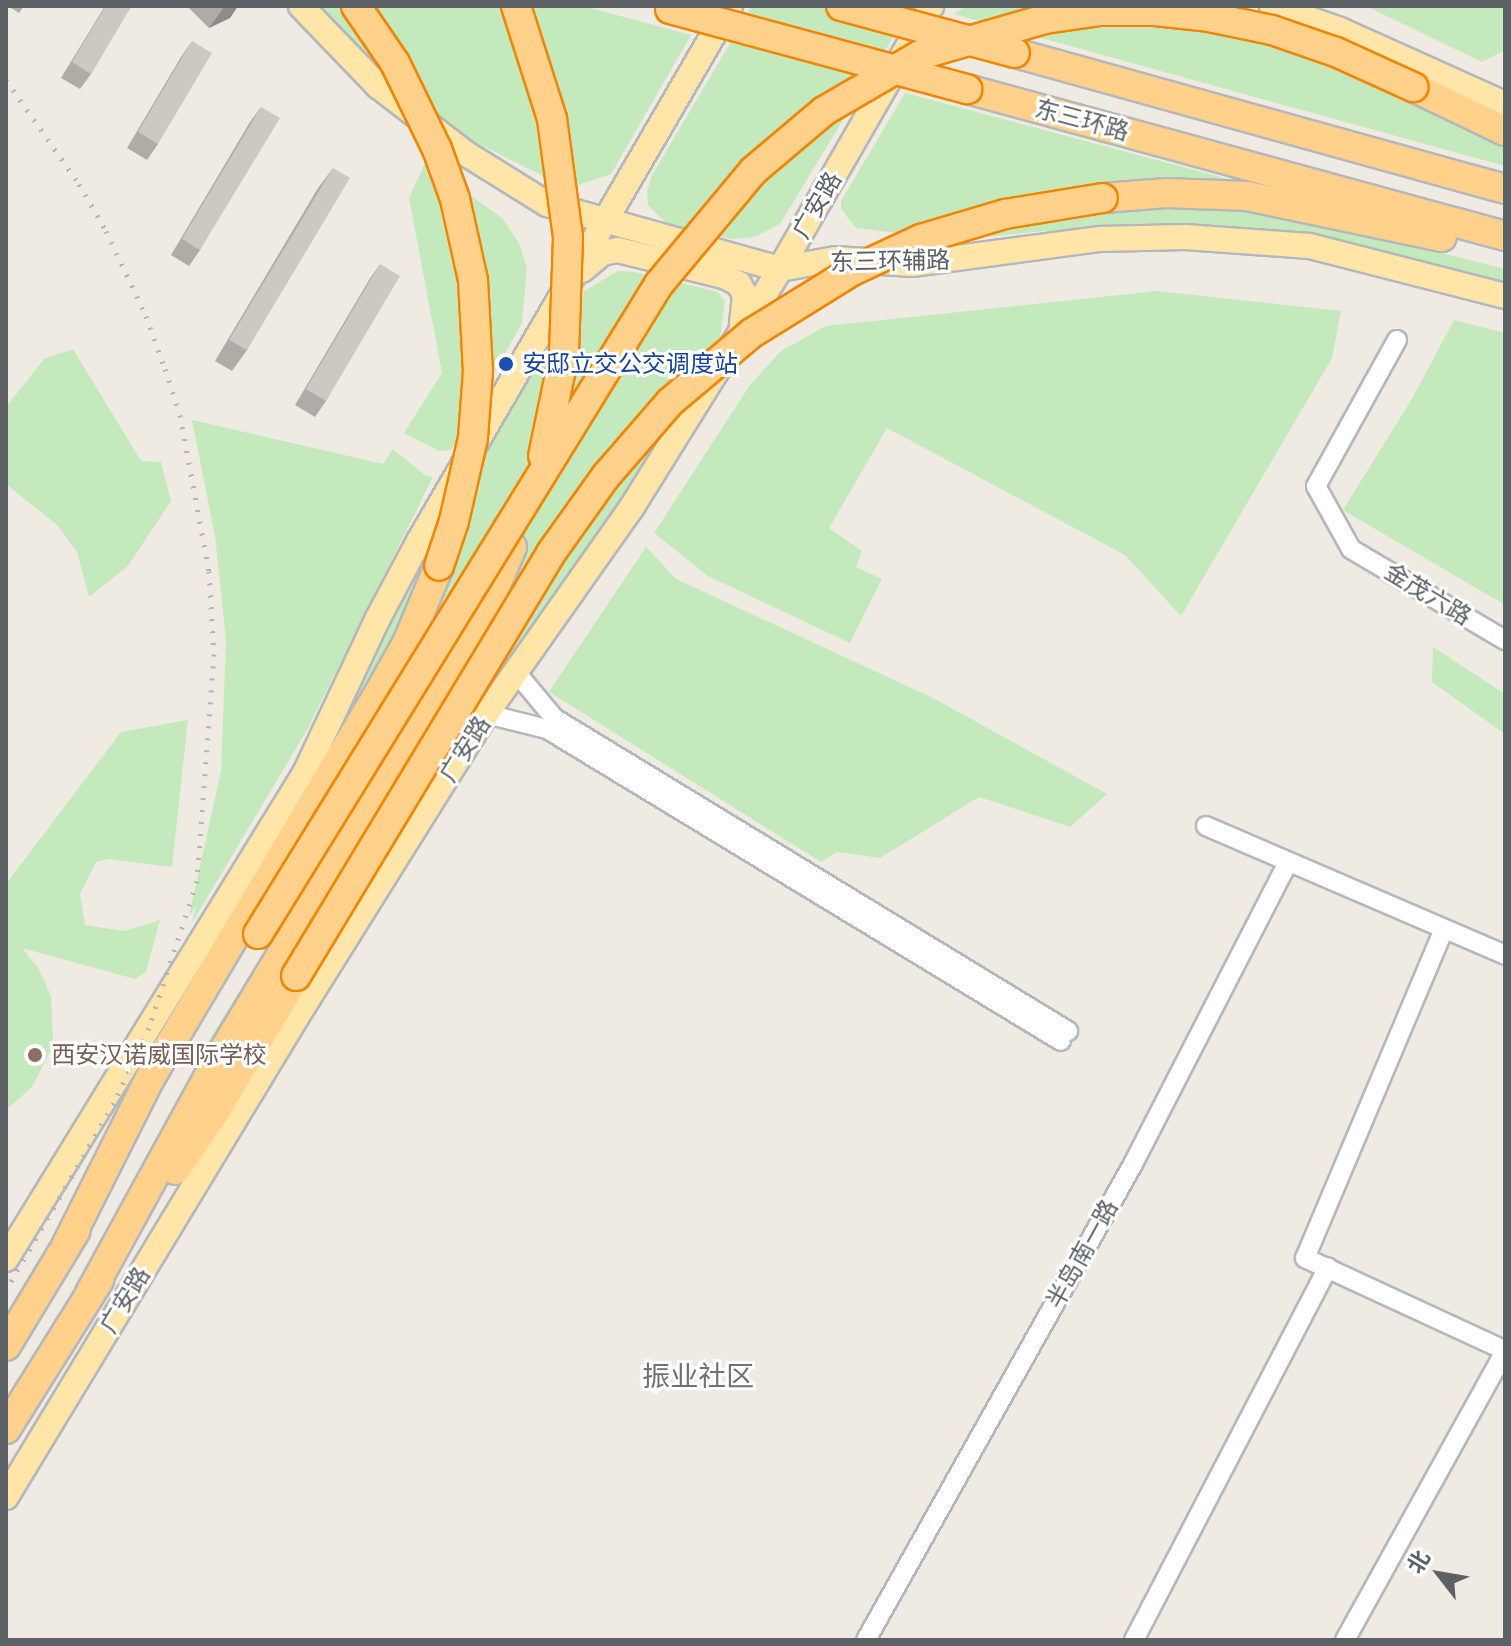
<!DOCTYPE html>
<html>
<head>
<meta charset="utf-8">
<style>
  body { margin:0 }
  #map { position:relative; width:1511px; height:1646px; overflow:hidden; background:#efebe3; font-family:Raleway,"Noto Sans SC",sans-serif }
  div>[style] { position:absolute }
  .green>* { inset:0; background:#c3e9bd }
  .roads { filter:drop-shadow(2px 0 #b4b7bb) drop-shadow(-2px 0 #b4b7bb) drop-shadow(0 2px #b4b7bb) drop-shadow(0 -2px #b4b7bb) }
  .minor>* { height:18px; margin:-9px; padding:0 9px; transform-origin:9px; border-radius:9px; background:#fff }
  .major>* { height:24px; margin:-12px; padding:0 12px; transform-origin:12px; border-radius:12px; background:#ffe5a8 }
  .highway>* { height:28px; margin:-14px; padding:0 14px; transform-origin:14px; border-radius:14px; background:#ffd18a }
  .rail>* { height:5px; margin-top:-2.5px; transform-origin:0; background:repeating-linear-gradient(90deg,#b3b4b5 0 2px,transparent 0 12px) }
  .bridges { filter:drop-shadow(2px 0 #f28500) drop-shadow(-2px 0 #f28500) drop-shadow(0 2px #f28500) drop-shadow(0 -2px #f28500) }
  .highway-bridge>* { height:28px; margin:-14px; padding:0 14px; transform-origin:14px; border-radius:14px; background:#ffd18a }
  .wall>* { inset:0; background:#afaca7 }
  .shaded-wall>* { inset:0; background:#8f8c88 }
  .building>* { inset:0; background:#ccc8c2 }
  .dots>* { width:22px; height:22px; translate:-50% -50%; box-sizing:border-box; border:4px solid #fff; border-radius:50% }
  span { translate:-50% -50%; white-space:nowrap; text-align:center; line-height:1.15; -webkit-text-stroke:6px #fff; paint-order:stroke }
  .street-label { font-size:24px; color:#5b6165 }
  .transit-label { font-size:24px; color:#164399 }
  .left { translate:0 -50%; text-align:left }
  .education-label { font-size:24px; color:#785e54 }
  .quarter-label { font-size:28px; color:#6c7377 }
  .frame { position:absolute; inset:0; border:8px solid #5b6165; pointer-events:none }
  .north { position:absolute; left:1399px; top:1534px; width:80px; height:80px; -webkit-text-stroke:6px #fff; paint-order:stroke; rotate:301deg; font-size:22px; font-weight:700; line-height:32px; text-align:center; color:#5b6165 }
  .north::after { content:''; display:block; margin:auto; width:28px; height:36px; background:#5b6165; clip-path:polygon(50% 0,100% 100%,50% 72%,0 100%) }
</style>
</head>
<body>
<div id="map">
  <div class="green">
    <div style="clip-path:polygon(307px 6px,341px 6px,359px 28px,371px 6px,583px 6px,691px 35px,611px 174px,578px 185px,545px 177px,459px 134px,403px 95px)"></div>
    <div style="clip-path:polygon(752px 6px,912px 6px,780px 224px,755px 237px,731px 239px,666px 223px,648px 205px,647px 192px,651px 177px)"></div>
    <div style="clip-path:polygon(966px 6px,1108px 6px,1165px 25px,1222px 32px,1300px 52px,1364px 77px,1505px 143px,1505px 166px,954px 14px)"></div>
    <div style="clip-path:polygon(1366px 6px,1505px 6px,1505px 50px,1482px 62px)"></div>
    <div style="clip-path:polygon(905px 93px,1247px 184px,1286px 213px,1505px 269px,1505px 285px,1282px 234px,1045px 231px,955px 240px,856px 228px,841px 209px,841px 201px)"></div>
    <div style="clip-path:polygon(425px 163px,502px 218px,519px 243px,527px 268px,522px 323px,451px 450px,439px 451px,404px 433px,442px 373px,409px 198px)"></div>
    <div style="clip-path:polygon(618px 271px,635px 272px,718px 292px,725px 301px,720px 339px,694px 390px,244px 1093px,194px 1065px,268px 945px,225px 919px,376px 636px,531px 370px,584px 291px)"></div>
    <div style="clip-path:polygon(1157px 291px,1341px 311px,1332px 358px,1181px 616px,1125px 555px,887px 428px,829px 528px,862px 551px,856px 567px,882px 579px,850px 643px,708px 576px,654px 533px,750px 385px,781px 351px,826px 326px)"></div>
    <div style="clip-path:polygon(1454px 320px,1505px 333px,1505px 605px,1343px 510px,1413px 397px)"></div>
    <div style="clip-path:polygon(73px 349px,141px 461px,161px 462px,171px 501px,128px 566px,89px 597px,77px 552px,57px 525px,6px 484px,6px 407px,44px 359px)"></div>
    <div style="clip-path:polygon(192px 420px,383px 464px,393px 449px,425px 475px,433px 477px,307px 730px,192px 923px,196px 906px,189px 916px,221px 771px,226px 641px,215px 536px)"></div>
    <div style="clip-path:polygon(646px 547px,676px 579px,935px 699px,1107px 794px,1070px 827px,979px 797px,880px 858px,837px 852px,821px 862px,549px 692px)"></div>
    <div style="clip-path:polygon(1433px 647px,1505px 694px,1505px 734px,1432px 682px)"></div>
    <div style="clip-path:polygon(188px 720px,172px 867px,108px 859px,96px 862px,80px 894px,85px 925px,124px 931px,160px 920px,146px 972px,135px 979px,22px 948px,39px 969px,51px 996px,53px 1037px,50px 1052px,32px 1087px,6px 1110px,6px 884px,121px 732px)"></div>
  </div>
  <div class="roads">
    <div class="minor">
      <div style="left:1397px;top:340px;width:167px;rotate:119deg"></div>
      <div style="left:1316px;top:486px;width:72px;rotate:60.9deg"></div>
      <div style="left:1351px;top:549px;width:179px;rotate:30.6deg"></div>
      <div style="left:515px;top:671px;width:61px;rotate:50.3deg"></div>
      <div style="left:554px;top:718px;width:602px;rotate:31.34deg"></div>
      <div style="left:486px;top:714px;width:63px;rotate:13.8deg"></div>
      <div style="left:547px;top:729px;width:601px;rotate:31.26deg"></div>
      <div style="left:1206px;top:826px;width:326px;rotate:23.3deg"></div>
      <div style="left:1444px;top:929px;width:357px;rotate:112.9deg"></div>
      <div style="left:1305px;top:1258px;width:219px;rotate:24.8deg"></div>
      <div style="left:866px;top:1640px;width:546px;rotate:-60.71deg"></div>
      <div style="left:1133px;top:1164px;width:339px;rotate:-62.8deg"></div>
      <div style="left:1134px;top:1640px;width:420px;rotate:-62.5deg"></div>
      <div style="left:1345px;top:1640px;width:330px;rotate:-61deg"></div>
    </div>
    <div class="major">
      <div style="left:301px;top:6px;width:111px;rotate:46.1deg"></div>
      <div style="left:378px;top:86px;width:110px;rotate:37.6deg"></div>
      <div style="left:465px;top:153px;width:97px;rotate:31.9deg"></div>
      <div style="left:547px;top:204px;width:242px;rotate:15.6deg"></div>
      <div style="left:780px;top:269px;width:56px;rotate:-10.3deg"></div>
      <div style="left:835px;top:259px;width:77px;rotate:3.7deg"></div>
      <div style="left:912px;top:264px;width:190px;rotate:-7.6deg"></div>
      <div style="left:1100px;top:239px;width:85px;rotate:-1.3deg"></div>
      <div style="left:1185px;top:237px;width:125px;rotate:4.1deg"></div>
      <div style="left:1310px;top:246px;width:201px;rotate:14.4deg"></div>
      <div style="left:1272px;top:6px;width:72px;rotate:19.4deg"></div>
      <div style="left:1340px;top:30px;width:181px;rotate:24.2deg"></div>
      <div style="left:582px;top:270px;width:26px;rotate:-40deg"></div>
      <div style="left:602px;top:253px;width:16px;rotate:-11deg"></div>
      <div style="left:618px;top:250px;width:109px;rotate:13.8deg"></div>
      <div style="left:724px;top:276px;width:17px;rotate:28deg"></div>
      <div style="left:739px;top:284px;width:13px;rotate:61deg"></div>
      <div style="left:745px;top:295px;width:30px;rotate:96deg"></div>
      <div style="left:6px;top:1259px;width:571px;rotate:-58.4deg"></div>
      <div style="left:305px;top:773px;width:171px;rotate:-64.8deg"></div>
      <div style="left:378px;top:618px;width:87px;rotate:-62deg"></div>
      <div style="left:419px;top:541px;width:619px;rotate:-59.83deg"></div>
      <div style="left:6px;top:1497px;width:560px;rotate:-58.81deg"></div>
      <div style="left:296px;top:1018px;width:358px;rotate:-58deg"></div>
      <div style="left:486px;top:714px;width:253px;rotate:-54.8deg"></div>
      <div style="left:632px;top:507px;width:280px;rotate:-58.1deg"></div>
      <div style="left:780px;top:269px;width:303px;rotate:-60.1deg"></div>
    </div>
    <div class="highway">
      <div style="left:1015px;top:53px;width:509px;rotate:15.51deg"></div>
      <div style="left:1413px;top:87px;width:102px;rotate:25.6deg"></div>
      <div style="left:967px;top:89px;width:558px;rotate:15.28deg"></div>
      <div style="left:1103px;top:198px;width:64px;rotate:-4.5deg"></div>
      <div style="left:1167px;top:193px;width:80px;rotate:2.1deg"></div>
      <div style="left:1247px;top:196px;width:199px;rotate:11.9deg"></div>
      <div style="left:175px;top:1170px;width:69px;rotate:-55.6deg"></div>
      <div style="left:214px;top:1113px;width:160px;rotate:-59.1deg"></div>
      <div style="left:67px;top:1244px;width:183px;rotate:-63.4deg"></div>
      <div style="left:149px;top:1080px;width:463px;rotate:-59.3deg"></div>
      <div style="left:385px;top:682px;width:47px;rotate:-60.7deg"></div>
      <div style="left:408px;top:641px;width:81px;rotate:-67.5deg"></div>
      <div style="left:90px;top:1293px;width:254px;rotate:-61.3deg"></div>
      <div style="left:212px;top:1070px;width:448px;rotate:-59deg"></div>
      <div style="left:443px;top:686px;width:104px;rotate:-62deg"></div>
      <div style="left:492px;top:594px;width:51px;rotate:-66.9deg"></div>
      <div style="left:6px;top:1346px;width:135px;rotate:-58.9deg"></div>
      <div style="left:6px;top:1429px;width:176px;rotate:-58deg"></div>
    </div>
  </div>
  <div class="rail">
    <div style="left:6px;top:80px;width:127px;rotate:54.9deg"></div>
    <div style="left:79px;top:184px;width:54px;rotate:60.1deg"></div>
    <div style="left:106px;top:231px;width:94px;rotate:64.8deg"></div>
    <div style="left:146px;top:316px;width:56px;rotate:70.3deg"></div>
    <div style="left:165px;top:369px;width:48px;rotate:71.9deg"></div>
    <div style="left:180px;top:415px;width:159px;rotate:79.5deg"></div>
    <div style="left:209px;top:571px;width:83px;rotate:86.6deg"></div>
    <div style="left:214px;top:654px;width:228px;rotate:94.3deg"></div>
    <div style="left:197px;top:881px;width:155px;rotate:108.1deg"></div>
    <div style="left:149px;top:1028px;width:83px;rotate:115deg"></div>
    <div style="left:114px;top:1103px;width:216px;rotate:120deg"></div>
  </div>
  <div class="bridges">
    <div class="highway-bridge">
      <div style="left:356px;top:6px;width:69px;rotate:55.6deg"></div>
      <div style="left:395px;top:63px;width:96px;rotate:64deg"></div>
      <div style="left:437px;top:149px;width:53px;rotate:70.2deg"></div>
      <div style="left:455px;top:199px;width:83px;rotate:77.5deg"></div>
      <div style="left:473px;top:280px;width:91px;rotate:86.9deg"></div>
      <div style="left:478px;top:371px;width:67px;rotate:94.3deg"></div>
      <div style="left:473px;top:438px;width:85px;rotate:102.9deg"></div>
      <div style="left:454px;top:521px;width:47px;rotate:108.4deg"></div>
      <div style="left:516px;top:6px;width:119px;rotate:72.3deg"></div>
      <div style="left:552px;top:119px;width:120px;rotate:82.3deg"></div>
      <div style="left:568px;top:238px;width:117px;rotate:92deg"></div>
      <div style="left:564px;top:355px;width:103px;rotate:101.7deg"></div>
      <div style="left:841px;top:6px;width:180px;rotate:15.1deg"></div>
      <div style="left:670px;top:9px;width:308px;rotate:15.1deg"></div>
      <div style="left:258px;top:934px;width:764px;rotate:-58.33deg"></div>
      <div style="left:659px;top:284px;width:147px;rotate:-50.2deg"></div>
      <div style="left:753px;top:171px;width:93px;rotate:-40.2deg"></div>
      <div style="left:824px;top:111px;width:111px;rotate:-30.3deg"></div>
      <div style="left:920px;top:55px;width:130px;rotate:-16.1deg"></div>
      <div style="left:1045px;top:19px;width:56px;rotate:-8.3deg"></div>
      <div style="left:1100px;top:11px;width:55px"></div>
      <div style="left:1155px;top:11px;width:54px;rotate:6.3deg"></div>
      <div style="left:1209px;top:17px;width:64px;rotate:11.7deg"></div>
      <div style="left:1272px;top:30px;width:68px;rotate:19deg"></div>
      <div style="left:1336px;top:52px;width:85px;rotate:24.4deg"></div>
      <div style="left:296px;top:976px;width:494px;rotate:-58.9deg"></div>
      <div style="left:551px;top:553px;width:95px;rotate:-54.5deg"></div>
      <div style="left:606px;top:476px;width:98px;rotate:-49.1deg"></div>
      <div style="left:670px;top:402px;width:107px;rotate:-40.1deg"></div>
      <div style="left:752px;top:333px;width:118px;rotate:-31.8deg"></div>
      <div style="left:852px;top:271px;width:76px;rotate:-24.9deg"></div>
      <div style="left:921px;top:239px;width:88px;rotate:-16.6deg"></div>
      <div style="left:1005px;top:214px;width:99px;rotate:-9.3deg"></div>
    </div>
  </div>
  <div class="wall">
    <div style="clip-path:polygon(8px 6px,24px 6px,19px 13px)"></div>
    <div style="clip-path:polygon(105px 6px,130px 6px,91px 74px,80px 89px,61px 78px)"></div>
    <div style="clip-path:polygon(187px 6px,238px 6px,230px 18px,209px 28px)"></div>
    <div style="clip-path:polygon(192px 41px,158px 144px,147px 160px,127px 148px,181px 57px)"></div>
    <div style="clip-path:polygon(261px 107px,200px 250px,189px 266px,171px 255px,250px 122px)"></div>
    <div style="clip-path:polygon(333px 168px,247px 350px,232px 371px,215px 361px,318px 188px)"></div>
    <div style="clip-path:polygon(380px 264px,326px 401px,315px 417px,295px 405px,369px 280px)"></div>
  </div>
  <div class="shaded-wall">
    <div style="clip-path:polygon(227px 6px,238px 6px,230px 18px,209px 28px,224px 7px)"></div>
  </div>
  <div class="building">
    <div style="clip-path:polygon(106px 6px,131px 7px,91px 74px,72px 62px)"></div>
    <div style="clip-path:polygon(192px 41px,212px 53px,158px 144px,138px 132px)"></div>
    <div style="clip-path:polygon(261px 107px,280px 118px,200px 250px,182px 239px)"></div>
    <div style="clip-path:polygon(333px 168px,350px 178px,247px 350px,229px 340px)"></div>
    <div style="clip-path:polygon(380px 264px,400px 276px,326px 401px,306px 389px)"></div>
  </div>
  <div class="dots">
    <div style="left:506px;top:364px;background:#1a4fb4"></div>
    <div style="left:35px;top:1055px;background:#8d6e63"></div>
  </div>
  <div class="street-label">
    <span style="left:1082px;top:120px;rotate:15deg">东三环路</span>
    <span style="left:817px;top:205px;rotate:-60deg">广安路</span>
    <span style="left:890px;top:261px;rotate:-1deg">东三环辅路</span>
    <span style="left:1428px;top:594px;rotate:31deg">金茂六路</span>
    <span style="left:465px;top:749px;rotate:-58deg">广安路</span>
    <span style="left:1082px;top:1254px;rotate:-61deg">半岛南一路</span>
    <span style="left:125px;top:1300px;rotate:-59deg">广安路</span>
  </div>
  <div class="transit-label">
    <span class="left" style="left:522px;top:364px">安邸立交公交调度站</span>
  </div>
  <div class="education-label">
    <span class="left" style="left:51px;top:1055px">西安汉诺威国际学校</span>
  </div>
  <div class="quarter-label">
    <span style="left:698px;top:1377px">振业社区</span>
  </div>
  <div class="frame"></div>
  <div class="north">北</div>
</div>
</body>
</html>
